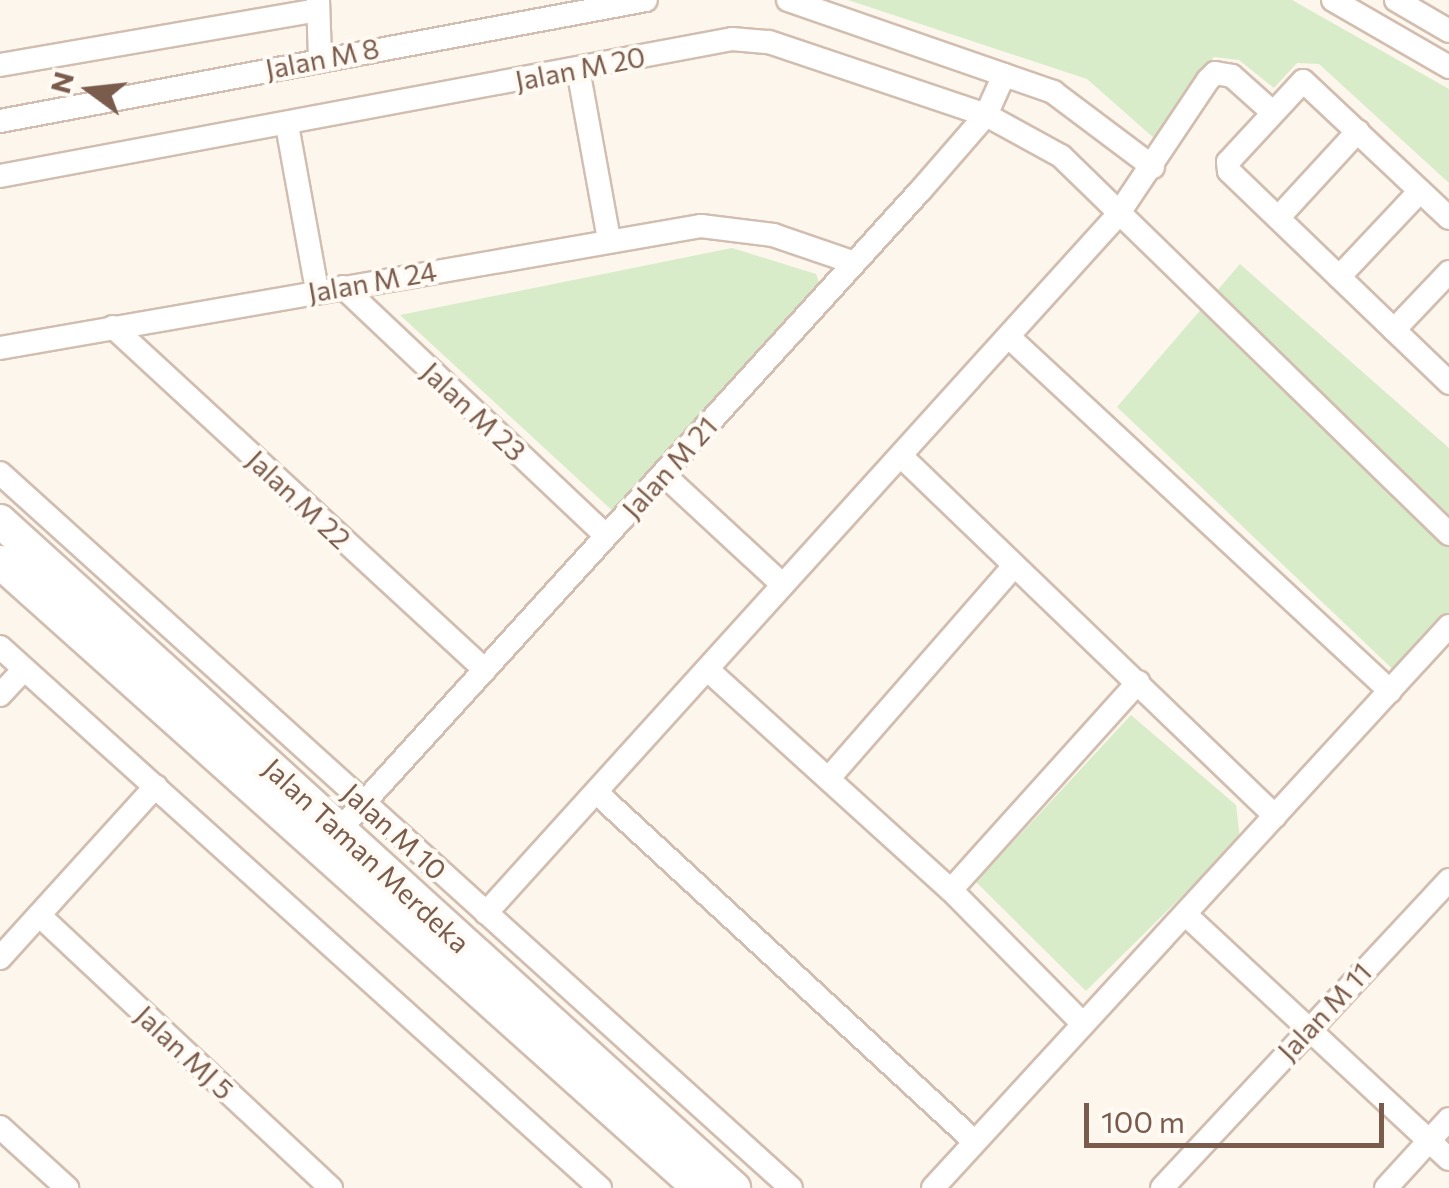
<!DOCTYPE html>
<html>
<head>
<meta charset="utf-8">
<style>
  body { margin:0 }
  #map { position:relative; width:1449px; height:1188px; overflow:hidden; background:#fdf6ec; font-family:Commissioner,sans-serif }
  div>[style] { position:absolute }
  .green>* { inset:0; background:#d8ecc9 }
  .roads { filter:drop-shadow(2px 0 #d1beb0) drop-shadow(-2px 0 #d1beb0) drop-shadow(0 2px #d1beb0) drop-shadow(0 -2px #d1beb0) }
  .street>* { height:22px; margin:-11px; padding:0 11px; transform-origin:11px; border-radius:11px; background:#fff }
  .secondary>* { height:32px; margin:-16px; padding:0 16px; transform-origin:16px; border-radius:16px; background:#fff }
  span { translate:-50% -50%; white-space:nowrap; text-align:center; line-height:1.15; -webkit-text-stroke:8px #fffaf3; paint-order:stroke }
  .street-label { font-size:28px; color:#7a5c4d }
  .north { position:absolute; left:40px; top:40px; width:100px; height:100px; -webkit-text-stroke:8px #fffaf3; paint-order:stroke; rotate:285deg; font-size:28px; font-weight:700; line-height:40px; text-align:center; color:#7a5c4d }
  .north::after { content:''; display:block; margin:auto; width:35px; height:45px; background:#7a5c4d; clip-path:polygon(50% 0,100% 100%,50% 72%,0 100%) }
  .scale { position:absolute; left:1084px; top:1103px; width:300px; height:45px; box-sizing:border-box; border:5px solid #7a5c4d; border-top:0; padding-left:12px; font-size:30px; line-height:35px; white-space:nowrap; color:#7a5c4d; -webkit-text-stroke:8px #fffaf3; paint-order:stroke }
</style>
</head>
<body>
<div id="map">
  <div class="green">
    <div style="clip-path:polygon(848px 0,1292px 0,1449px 89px,1449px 183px,1319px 64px,1297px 63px,1274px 88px,1239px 60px,1214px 57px,1155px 139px,1087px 79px)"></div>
    <div style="clip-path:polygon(732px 248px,816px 274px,822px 290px,617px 515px,400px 315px)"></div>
    <div style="clip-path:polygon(1240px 264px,1449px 448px,1449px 625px,1402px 678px,1117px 407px)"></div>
    <div style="clip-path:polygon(1131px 715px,1236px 805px,1240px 839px,1086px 991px,976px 882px)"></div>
  </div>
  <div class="roads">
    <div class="street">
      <div style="left:318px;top:0;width:57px;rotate:88deg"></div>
      <div style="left:788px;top:0;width:281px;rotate:19.1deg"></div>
      <div style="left:1053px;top:92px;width:125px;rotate:36.9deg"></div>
      <div style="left:1333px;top:0;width:134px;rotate:30deg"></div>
      <div style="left:1396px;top:0;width:61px;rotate:30.3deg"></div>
      <div style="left:0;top:65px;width:322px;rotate:-9.8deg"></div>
      <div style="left:578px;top:69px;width:173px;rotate:79.7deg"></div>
      <div style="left:0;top:121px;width:657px;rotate:-10.61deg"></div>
      <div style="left:287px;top:125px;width:168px;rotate:79.7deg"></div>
      <div style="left:0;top:176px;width:745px;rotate:-10.6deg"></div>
      <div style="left:732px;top:39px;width:37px;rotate:5deg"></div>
      <div style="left:769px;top:42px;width:229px;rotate:18.6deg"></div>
      <div style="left:986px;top:115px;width:85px;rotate:28.7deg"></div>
      <div style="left:1061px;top:156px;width:542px;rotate:44.25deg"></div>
      <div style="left:1278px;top:218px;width:118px;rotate:-47.4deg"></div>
      <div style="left:1449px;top:218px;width:200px;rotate:-136.8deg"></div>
      <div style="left:1303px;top:81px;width:110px;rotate:132.8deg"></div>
      <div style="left:1228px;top:162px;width:9px;rotate:84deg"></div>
      <div style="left:1229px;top:171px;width:306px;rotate:43.9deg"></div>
      <div style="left:1339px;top:277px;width:118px;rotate:-46.7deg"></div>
      <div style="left:343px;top:287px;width:362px;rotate:43.4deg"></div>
      <div style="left:113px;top:327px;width:506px;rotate:42.68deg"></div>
      <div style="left:1394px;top:330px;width:80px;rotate:-46.5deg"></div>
      <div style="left:1010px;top:338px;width:519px;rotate:42.89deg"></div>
      <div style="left:0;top:348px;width:712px;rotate:-9.87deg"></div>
      <div style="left:701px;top:226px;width:73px;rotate:7.1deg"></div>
      <div style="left:773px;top:235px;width:83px;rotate:18.9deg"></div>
      <div style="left:902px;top:457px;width:518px;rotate:43.9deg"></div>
      <div style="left:0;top:473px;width:1066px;rotate:42.11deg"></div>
      <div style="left:663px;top:474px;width:163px;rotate:42.8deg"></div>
      <div style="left:0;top:647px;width:808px;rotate:42.04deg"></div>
      <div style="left:708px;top:670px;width:328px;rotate:42.2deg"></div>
      <div style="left:951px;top:890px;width:188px;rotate:45.4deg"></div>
      <div style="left:0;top:695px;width:35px;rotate:-47deg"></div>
      <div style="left:829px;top:778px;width:281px;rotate:-48.9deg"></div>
      <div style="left:596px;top:792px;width:516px;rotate:42.72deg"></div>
      <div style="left:330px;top:840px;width:877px;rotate:-47.73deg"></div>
      <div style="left:920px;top:191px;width:101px;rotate:-49deg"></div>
      <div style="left:986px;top:115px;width:44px;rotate:-65.8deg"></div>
      <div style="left:951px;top:890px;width:280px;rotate:-48deg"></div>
      <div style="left:486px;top:913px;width:940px;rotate:-47.85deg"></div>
      <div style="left:1117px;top:216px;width:164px;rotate:-56.2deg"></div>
      <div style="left:1208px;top:80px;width:10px;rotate:-45deg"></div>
      <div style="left:1215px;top:73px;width:17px;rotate:10deg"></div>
      <div style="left:1232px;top:76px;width:51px;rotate:41.8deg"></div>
      <div style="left:1185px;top:914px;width:360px;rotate:42.9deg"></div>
      <div style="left:39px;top:915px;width:400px;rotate:43.1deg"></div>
      <div style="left:0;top:958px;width:232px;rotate:-47.8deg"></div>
      <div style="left:0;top:1127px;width:91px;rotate:42.3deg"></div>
      <div style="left:933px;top:1188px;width:763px;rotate:-47.44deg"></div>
      <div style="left:1162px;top:1188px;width:421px;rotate:-47deg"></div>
      <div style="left:1386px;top:1188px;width:93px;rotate:-47.6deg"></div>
    </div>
    <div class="secondary">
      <div style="left:0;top:521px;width:992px;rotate:42.26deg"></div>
      <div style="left:0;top:562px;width:938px;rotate:41.85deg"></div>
    </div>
  </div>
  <div class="street-label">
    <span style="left:322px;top:58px;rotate:-11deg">Jalan M 8</span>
    <span style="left:580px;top:68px;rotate:-11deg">Jalan M 20</span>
    <span style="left:372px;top:281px;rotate:-10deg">Jalan M 24</span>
    <span style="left:474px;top:411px;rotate:43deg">Jalan M 23</span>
    <span style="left:669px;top:467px;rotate:-48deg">Jalan M 21</span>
    <span style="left:299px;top:499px;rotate:43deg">Jalan M 22</span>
    <span style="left:395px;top:831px;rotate:42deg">Jalan M 10</span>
    <span style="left:367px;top:855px;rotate:43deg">Jalan Taman Merdeka</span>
    <span style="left:1324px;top:1011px;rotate:-47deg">Jalan M 11</span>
    <span style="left:185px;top:1052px;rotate:43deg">Jalan MJ 5</span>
  </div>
  <div class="north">N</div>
  <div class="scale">100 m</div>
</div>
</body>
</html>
